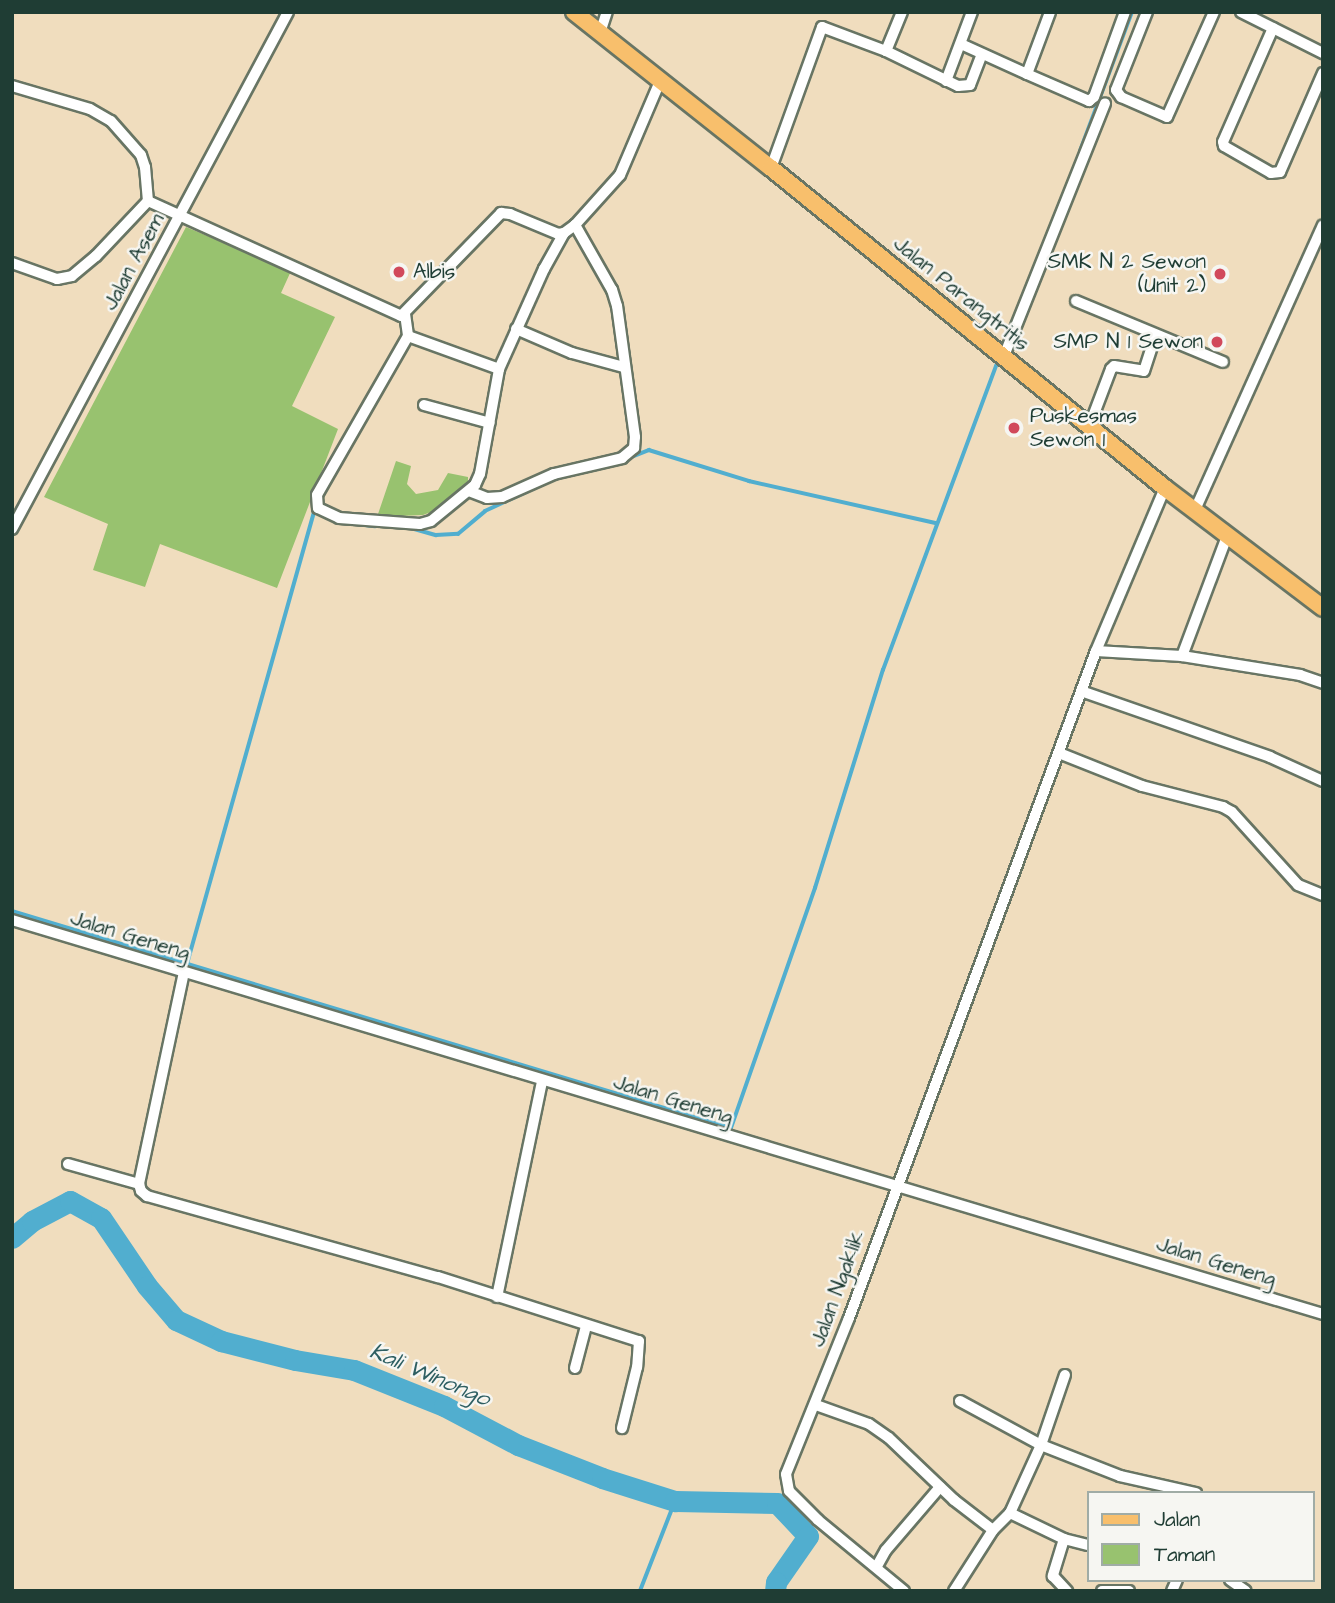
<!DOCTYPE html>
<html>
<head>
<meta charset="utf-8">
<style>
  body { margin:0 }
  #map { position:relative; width:1335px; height:1603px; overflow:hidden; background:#f0ddbe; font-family:"Architects Daughter",sans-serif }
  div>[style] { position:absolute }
  .green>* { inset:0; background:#98c26f }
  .stream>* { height:3.5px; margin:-1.75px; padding:0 1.75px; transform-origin:1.75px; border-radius:1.75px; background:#51aecf }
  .river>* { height:21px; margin:-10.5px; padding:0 10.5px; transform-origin:10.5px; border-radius:10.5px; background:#51aecf }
  .roads { filter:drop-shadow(2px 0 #687564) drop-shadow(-2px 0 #687564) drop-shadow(0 2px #687564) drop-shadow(0 -2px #687564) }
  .street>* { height:10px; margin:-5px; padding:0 5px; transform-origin:5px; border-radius:5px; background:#fff }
  .primary>* { height:16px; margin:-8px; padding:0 8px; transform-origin:8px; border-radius:8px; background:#f8bf6c }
  .dots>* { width:19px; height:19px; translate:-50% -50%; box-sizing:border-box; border:4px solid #f6f6f2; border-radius:50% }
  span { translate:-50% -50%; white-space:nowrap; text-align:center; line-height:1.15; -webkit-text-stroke:5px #f6f6f2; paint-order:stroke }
  .street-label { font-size:21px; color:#1f3d34 }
  .poi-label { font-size:21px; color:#1f3d34 }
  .right { translate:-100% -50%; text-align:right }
  .left { translate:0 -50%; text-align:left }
  .water-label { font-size:23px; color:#2e5f62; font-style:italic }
  .frame { position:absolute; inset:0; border:14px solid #1f3d34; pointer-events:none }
  .legend { position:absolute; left:1087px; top:1491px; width:228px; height:91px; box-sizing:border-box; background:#f6f6f2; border:2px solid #a0aca6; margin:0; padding:9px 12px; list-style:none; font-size:21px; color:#1f3d34 }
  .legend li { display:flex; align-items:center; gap:14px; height:35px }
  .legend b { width:35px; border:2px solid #a0aca6 }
</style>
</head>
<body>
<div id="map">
  <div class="green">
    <div style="clip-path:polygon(186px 227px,291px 271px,281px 293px,335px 317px,292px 406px,338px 429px,277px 588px,160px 544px,145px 587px,93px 570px,108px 524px,44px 497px)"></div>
    <div style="clip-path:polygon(396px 461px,411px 466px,407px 484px,416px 494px,438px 490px,448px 473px,468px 477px,468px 484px,439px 509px,423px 515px,377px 517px)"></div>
  </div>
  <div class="stream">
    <div style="left:1080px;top:151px;width:148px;rotate:-69.5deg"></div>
    <div style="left:609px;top:466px;width:43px;rotate:-21.8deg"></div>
    <div style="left:649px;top:450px;width:105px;rotate:17.2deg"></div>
    <div style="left:749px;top:481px;width:192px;rotate:12.7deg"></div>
    <div style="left:349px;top:523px;width:26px;rotate:7deg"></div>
    <div style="left:411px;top:528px;width:26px;rotate:16deg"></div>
    <div style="left:436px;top:535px;width:22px;rotate:-3deg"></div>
    <div style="left:458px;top:534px;width:35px;rotate:-40deg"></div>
    <div style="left:485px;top:511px;width:69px;rotate:-24.7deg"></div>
    <div style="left:12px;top:911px;width:751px;rotate:16.79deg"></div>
    <div style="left:731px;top:1128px;width:254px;rotate:-70.7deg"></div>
    <div style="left:815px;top:888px;width:228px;rotate:-72.7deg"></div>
    <div style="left:883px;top:670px;width:327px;rotate:-69.6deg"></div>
    <div style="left:187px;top:964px;width:470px;rotate:-74.3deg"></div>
    <div style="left:314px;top:512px;width:4px;rotate:14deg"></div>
    <div style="left:640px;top:1591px;width:97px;rotate:-68.7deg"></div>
  </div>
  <div class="river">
    <div style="left:12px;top:1238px;width:26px;rotate:-40deg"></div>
    <div style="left:32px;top:1221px;width:43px;rotate:-27.8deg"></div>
    <div style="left:70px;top:1201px;width:35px;rotate:29deg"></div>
    <div style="left:101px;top:1218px;width:82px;rotate:55.9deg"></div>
    <div style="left:147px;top:1286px;width:45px;rotate:49.5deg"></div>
    <div style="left:176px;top:1320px;width:50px;rotate:25deg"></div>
    <div style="left:221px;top:1341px;width:76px;rotate:14.4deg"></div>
    <div style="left:295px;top:1360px;width:60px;rotate:9.6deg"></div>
    <div style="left:354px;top:1370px;width:97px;rotate:21.8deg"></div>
    <div style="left:444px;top:1406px;width:84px;rotate:27.8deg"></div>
    <div style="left:518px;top:1445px;width:90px;rotate:21.4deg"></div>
    <div style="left:602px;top:1478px;width:77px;rotate:17.5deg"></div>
    <div style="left:675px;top:1501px;width:102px;rotate:1.1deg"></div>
    <div style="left:777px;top:1503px;width:45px;rotate:46.8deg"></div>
    <div style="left:808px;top:1536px;width:56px;rotate:124.8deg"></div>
    <div style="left:776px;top:1582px;width:9px;rotate:96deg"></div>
  </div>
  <div class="roads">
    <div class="street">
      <div style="left:1147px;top:12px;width:84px;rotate:111.7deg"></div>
      <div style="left:1116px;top:90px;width:9px;rotate:54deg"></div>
      <div style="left:1121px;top:97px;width:50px;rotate:23.5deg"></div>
      <div style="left:1167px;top:117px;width:115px;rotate:-65.9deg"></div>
      <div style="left:1241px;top:12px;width:92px;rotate:26.6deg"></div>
      <div style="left:1273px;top:28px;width:124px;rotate:113.7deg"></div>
      <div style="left:1223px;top:142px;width:4px;rotate:76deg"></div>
      <div style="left:1224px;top:146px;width:54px;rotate:29.9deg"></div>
      <div style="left:1271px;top:173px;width:9px;rotate:-6deg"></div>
      <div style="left:1280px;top:172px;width:108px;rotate:-66.5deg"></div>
      <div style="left:600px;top:33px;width:22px;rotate:-72deg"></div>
      <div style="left:961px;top:44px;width:72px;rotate:24.4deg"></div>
      <div style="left:1027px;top:74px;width:66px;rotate:-69.6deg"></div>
      <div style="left:886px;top:51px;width:42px;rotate:-67.7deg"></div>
      <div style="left:1027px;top:74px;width:68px;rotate:23.5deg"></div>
      <div style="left:1089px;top:101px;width:6px;rotate:-39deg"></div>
      <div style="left:1094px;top:97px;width:90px;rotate:-70deg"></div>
      <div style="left:946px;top:81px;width:74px;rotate:-69.4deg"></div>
      <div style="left:12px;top:86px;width:81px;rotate:16.4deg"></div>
      <div style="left:90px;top:109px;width:24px;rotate:30deg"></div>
      <div style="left:111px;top:121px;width:45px;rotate:48.6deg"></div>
      <div style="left:141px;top:155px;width:13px;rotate:72deg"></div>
      <div style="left:145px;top:167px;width:34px;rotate:85deg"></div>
      <div style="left:771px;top:168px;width:150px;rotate:-70.1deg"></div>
      <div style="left:822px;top:27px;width:68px;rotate:20.6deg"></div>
      <div style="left:886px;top:51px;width:80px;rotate:25.9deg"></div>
      <div style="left:958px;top:86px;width:12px;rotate:-5deg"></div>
      <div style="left:970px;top:85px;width:33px;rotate:-69deg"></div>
      <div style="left:148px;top:201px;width:278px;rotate:24.4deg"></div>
      <div style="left:401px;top:316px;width:144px;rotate:-45.8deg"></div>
      <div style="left:501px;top:213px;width:9px;rotate:6deg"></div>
      <div style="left:510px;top:214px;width:52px;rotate:22.6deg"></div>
      <div style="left:558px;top:234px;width:6px;rotate:-9deg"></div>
      <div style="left:564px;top:233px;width:14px;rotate:-36deg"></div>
      <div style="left:575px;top:225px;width:67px;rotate:-48deg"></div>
      <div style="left:620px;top:175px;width:102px;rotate:-66.9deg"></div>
      <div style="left:12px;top:263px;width:48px;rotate:19.6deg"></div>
      <div style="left:57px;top:279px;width:15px;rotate:-11deg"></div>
      <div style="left:72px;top:276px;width:31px;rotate:-40deg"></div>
      <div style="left:96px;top:256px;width:76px;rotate:-46.6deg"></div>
      <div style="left:1076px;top:301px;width:159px;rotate:22.5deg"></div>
      <div style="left:405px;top:314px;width:22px;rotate:82deg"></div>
      <div style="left:408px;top:336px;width:183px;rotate:119.8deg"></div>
      <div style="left:317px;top:495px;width:13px;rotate:86deg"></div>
      <div style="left:318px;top:508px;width:23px;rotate:25deg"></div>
      <div style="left:339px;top:518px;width:81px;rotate:4.2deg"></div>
      <div style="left:420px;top:524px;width:11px;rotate:-15deg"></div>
      <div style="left:431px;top:521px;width:57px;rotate:-39.3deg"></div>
      <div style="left:475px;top:485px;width:12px;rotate:-66deg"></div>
      <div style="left:480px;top:474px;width:107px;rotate:-79.7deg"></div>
      <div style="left:499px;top:369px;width:110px;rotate:-65.8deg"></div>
      <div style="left:544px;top:269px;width:41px;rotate:-60.9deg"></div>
      <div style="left:516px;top:329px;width:61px;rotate:23.2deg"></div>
      <div style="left:572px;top:353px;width:54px;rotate:15.1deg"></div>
      <div style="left:408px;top:336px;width:97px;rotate:19.9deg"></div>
      <div style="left:1004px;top:356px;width:272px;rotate:-68.2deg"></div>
      <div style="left:424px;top:405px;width:68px;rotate:15.3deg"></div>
      <div style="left:1089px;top:427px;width:62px;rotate:-69.2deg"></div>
      <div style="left:1111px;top:369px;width:4px;rotate:-45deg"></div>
      <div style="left:1114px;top:366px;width:30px;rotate:9deg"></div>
      <div style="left:1144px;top:371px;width:38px;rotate:-72deg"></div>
      <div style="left:469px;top:491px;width:19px;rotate:21deg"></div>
      <div style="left:487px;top:498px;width:15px;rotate:-4deg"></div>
      <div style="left:502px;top:497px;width:57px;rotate:-23.9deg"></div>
      <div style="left:554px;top:474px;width:70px;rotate:-13.2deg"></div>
      <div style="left:622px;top:458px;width:16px;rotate:-40deg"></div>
      <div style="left:634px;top:448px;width:11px;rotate:-85deg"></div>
      <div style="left:635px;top:437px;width:132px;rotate:-97.8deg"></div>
      <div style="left:617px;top:306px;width:17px;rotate:-107deg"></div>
      <div style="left:612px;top:290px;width:75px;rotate:-119.6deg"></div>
      <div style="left:1195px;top:510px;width:312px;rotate:-65.8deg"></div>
      <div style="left:12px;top:529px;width:586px;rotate:-61.9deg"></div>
      <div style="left:1096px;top:651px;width:86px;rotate:3.3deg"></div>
      <div style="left:1182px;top:656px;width:120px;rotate:9.1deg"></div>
      <div style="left:1300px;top:675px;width:24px;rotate:19deg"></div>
      <div style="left:1182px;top:656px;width:128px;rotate:-69.4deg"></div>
      <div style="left:1081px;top:691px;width:200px;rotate:19.2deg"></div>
      <div style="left:1270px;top:757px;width:58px;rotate:24.4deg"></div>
      <div style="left:1059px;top:753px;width:89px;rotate:21.7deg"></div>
      <div style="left:1142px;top:786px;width:84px;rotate:14.5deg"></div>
      <div style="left:1223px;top:807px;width:10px;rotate:29deg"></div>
      <div style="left:1232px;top:812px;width:98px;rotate:47.9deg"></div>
      <div style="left:1298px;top:885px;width:27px;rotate:22deg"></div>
      <div style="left:12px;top:920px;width:1369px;rotate:16.73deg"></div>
      <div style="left:184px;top:972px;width:217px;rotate:102deg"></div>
      <div style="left:139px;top:1184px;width:7px;rotate:74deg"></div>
      <div style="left:141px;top:1191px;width:8px;rotate:40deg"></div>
      <div style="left:147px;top:1196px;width:302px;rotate:15.6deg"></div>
      <div style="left:438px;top:1277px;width:211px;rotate:17.7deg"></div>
      <div style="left:639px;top:1341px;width:26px;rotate:94deg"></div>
      <div style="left:637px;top:1367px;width:63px;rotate:103.8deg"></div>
      <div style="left:68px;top:1164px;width:74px;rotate:15.7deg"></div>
      <div style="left:497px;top:1297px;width:221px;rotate:-78.2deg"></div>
      <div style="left:575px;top:1368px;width:43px;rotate:-75.3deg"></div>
      <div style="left:960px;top:1401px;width:92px;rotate:28.5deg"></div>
      <div style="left:1041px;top:1445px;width:74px;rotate:-71.1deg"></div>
      <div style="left:816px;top:1405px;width:56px;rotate:19.7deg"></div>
      <div style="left:869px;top:1424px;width:24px;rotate:35deg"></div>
      <div style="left:889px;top:1438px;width:90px;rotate:43.6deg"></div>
      <div style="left:954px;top:1500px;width:49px;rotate:37.6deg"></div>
      <div style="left:1010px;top:1513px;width:60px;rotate:25.7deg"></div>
      <div style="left:1064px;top:1539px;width:25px;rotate:14deg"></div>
      <div style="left:1064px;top:1539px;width:39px;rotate:107deg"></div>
      <div style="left:1053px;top:1576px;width:21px;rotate:47deg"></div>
      <div style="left:877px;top:1566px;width:18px;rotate:-61deg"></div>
      <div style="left:886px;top:1550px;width:83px;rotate:-49.4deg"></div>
      <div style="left:1230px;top:1580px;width:19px;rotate:35deg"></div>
      <div style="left:904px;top:1591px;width:112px;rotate:-140.5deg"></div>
      <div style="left:818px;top:1520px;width:41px;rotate:-135deg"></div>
      <div style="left:789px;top:1491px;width:17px;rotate:-100deg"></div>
      <div style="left:786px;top:1474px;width:168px;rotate:-68deg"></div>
      <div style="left:849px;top:1318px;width:711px;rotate:-69.68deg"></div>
      <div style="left:1096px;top:651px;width:177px;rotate:-67.1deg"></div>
      <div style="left:954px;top:1591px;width:72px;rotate:-57.4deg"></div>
      <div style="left:993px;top:1530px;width:24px;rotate:-45deg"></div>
      <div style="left:1010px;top:1513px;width:75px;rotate:-65.5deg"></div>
      <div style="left:1041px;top:1445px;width:85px;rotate:21.4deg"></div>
      <div style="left:1120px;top:1476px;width:78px;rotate:12.6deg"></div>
      <div style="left:1102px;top:1591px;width:27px"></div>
      <div style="left:1172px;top:1591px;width:12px;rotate:-66deg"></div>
    </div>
    <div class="primary">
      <div style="left:574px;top:12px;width:251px;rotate:38.4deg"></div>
      <div style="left:771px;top:168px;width:508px;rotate:39.08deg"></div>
      <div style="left:1165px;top:488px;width:198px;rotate:37.2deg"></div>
    </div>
  </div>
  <div class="dots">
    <div style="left:399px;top:272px;background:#d1495b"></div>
    <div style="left:1220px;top:274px;background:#d1495b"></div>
    <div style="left:1217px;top:342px;background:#d1495b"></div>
    <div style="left:1014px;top:428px;background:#d1495b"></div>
  </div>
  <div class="street-label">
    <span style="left:134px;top:262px;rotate:-62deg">Jalan Asem</span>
    <span style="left:961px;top:294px;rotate:39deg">Jalan Parangtritis</span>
    <span style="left:130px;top:936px;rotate:17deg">Jalan Geneng</span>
    <span style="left:673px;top:1100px;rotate:17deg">Jalan Geneng</span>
    <span style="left:1216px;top:1262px;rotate:17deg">Jalan Geneng</span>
    <span style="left:838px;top:1289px;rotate:-70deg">Jalan Ngaklik</span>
  </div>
  <div class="poi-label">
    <span class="right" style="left:1206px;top:274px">SMK N 2 Sewon<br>(Unit 2)</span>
    <span class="left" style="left:413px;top:272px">Albis</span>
    <span class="right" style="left:1203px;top:342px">SMP N 1 Sewon</span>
    <span class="left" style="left:1030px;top:428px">Puskesmas<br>Sewon 1</span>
  </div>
  <div class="water-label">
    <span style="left:430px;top:1375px;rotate:23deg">Kali Winongo</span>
  </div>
  <div class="frame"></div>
  <ul class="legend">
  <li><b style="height:9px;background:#f8bf6c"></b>Jalan</li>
  <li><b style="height:19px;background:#98c26f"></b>Taman</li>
  </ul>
</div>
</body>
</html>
